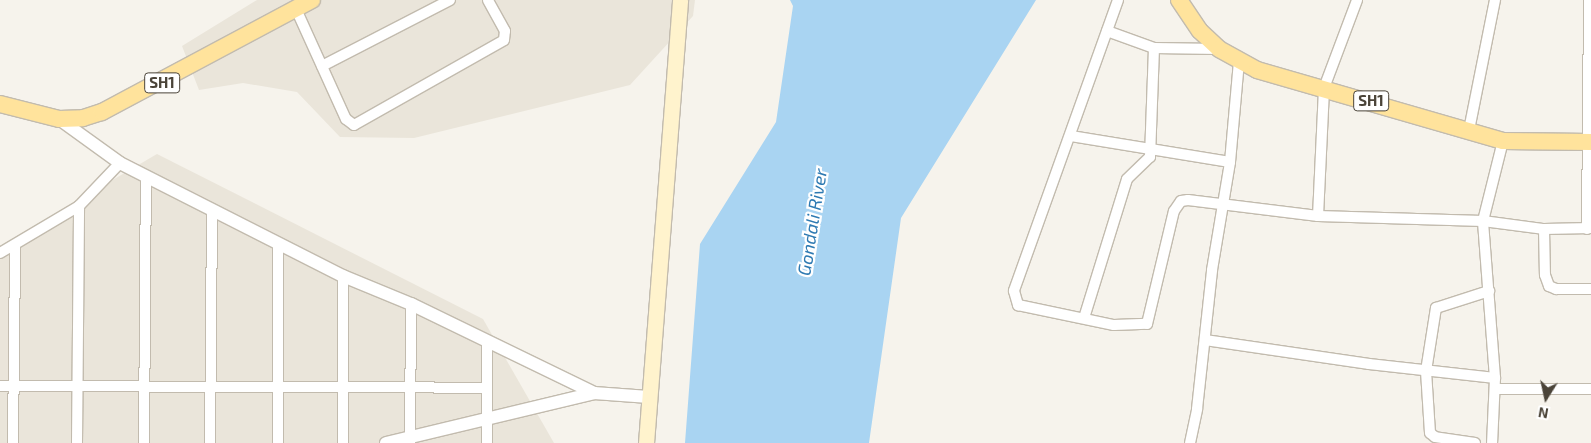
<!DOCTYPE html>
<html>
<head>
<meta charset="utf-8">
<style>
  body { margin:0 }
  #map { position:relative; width:1591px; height:443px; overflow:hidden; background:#f6f3ec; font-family:"Exo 2",sans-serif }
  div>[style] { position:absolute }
  .residential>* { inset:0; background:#eae5da }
  .water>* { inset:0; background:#a9d4f2 }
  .roads { filter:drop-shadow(1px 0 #c2bbae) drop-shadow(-1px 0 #c2bbae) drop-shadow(0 1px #c2bbae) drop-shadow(0 -1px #c2bbae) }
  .minor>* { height:10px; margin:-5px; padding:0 5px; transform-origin:5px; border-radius:5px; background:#fff }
  .tertiary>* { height:12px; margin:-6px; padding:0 6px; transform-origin:6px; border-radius:6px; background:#fff }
  .secondary>* { height:15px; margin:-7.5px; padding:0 7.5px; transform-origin:7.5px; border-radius:7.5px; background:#fff3cd }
  .primary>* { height:16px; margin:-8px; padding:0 8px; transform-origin:8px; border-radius:8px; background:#ffe39c }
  span { translate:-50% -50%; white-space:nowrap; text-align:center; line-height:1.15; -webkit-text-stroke:4.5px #fff; paint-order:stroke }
  .shield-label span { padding:1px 4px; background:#fff; border:1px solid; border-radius:4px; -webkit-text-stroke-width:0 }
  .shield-label { font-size:15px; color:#4b4439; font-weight:700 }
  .water-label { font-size:18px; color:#2e7ab2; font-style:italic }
  .north { position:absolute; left:1521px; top:373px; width:50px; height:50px; -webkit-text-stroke:4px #fff; paint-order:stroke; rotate:190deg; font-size:14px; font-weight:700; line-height:20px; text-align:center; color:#4b4439 }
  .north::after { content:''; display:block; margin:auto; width:18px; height:22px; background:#4b4439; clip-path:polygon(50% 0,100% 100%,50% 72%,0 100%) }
</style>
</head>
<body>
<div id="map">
  <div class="residential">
    <div style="clip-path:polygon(257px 0,695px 0,693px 16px,630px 85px,414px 138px,340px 137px,297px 92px,243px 83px,199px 90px,182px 46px)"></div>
    <div style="clip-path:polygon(157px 154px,483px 319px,554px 443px,0 443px,0 246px)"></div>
  </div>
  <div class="water">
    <div style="clip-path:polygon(790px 0,1036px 0,901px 218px,869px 443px,685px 443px,700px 244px,776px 122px,793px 6px)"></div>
  </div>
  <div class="roads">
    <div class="minor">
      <div style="left:1118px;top:0;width:309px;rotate:109.7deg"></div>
      <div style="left:1014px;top:291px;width:15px;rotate:74deg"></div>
      <div style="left:1018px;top:305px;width:98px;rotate:11.8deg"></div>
      <div style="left:1114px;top:325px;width:33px;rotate:-2deg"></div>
      <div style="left:1147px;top:324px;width:116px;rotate:-76.6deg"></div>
      <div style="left:1174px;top:211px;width:12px;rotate:-55deg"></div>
      <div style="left:1181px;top:201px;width:7px;rotate:-8deg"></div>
      <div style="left:1188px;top:200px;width:131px;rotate:7deg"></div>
      <div style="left:1318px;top:216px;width:165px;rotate:1.7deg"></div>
      <div style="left:1483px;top:221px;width:62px;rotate:7.5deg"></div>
      <div style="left:1544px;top:229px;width:47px;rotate:-1.2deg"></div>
      <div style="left:296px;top:9px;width:121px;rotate:65.6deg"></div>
      <div style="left:346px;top:119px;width:10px;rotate:37deg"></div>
      <div style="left:354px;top:125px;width:172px;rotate:-29.5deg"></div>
      <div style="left:504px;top:40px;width:9px;rotate:-84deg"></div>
      <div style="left:505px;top:31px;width:35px;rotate:-119deg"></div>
      <div style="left:1107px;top:31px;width:50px;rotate:19.9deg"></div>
      <div style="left:1154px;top:48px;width:65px;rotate:0.9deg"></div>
      <div style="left:322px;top:66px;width:144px;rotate:-27.3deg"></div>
      <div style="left:1469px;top:130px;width:133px;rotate:-78.7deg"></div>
      <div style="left:1071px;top:136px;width:161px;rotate:9.3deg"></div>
      <div style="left:1318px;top:216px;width:128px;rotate:-87.3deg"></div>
      <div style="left:1324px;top:88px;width:94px;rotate:-69.4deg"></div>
      <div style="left:1544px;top:229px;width:46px;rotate:88.8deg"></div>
      <div style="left:1545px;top:275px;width:12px;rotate:70deg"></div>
      <div style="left:1549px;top:286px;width:8px;rotate:23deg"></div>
      <div style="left:1556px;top:289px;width:35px"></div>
      <div style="left:1587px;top:229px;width:229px;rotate:-89.5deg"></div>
      <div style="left:0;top:253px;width:92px;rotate:-30.7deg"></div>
      <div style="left:79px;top:206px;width:59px;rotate:-46.4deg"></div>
      <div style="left:1084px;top:318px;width:145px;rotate:-72.8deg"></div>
      <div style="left:1127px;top:179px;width:32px;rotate:-44deg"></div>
      <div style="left:1150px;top:157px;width:109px;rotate:-87.9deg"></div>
      <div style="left:1205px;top:340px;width:166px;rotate:8.3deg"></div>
      <div style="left:1369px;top:364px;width:127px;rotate:6.3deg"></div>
      <div style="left:1495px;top:378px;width:65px;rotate:92.6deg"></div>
      <div style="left:1495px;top:378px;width:157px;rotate:-94.4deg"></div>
      <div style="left:1483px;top:221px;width:82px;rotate:-76deg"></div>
      <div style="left:0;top:386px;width:487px;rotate:0.2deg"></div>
      <div style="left:1495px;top:389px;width:96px"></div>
      <div style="left:13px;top:443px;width:198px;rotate:-89.4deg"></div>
      <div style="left:77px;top:443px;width:237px;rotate:-89.5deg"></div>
      <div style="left:144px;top:443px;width:267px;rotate:-89.6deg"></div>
      <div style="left:210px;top:443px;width:233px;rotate:-89.5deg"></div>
      <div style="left:278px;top:443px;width:199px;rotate:-90deg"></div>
      <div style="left:343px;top:443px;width:167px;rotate:-90deg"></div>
      <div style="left:410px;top:443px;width:139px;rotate:-89.6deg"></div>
      <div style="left:487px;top:443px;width:102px;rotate:-90deg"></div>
      <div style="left:1190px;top:443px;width:35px;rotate:-78deg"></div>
      <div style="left:1197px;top:409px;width:140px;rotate:-83.8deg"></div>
      <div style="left:1212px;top:270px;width:109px;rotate:-80.5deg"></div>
      <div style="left:1230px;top:162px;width:100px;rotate:-84.9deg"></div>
      <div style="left:1475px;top:443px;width:40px;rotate:-171.5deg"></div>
      <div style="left:1435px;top:437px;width:6px;rotate:-141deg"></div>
      <div style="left:1430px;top:433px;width:62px;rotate:-93.7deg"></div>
      <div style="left:1426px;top:371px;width:64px;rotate:-81deg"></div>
      <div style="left:1436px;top:308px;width:56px;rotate:-17.8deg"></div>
    </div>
    <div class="tertiary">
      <div style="left:59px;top:119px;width:75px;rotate:35.8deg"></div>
      <div style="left:120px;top:163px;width:250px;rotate:26.9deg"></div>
      <div style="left:343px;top:276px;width:74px;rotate:22.4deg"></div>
      <div style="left:411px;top:304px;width:203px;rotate:25.9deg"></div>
      <div style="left:594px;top:393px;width:55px;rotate:4.2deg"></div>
      <div style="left:386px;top:443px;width:214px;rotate:-13.5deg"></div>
    </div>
    <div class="secondary">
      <div style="left:646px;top:443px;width:444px;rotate:-85.6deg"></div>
    </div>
    <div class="primary">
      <div style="left:1179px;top:0;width:37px;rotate:56deg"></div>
      <div style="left:1200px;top:31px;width:26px;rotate:43deg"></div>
      <div style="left:1219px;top:49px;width:43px;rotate:28.9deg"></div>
      <div style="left:1257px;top:70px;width:256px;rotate:16.1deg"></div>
      <div style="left:1503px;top:141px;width:88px;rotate:0.7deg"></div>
      <div style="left:0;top:104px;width:61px;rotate:14.3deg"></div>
      <div style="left:59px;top:119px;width:24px;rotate:-2deg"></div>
      <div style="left:83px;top:118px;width:20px;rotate:-18deg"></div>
      <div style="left:102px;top:112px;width:238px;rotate:-28.1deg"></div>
    </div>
  </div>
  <div class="shield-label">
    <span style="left:162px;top:83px">SH1</span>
    <span style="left:1371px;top:101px">SH1</span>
  </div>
  <div class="water-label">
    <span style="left:812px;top:222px;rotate:-81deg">Gondali River</span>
  </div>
  <div class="north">N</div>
</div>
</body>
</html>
